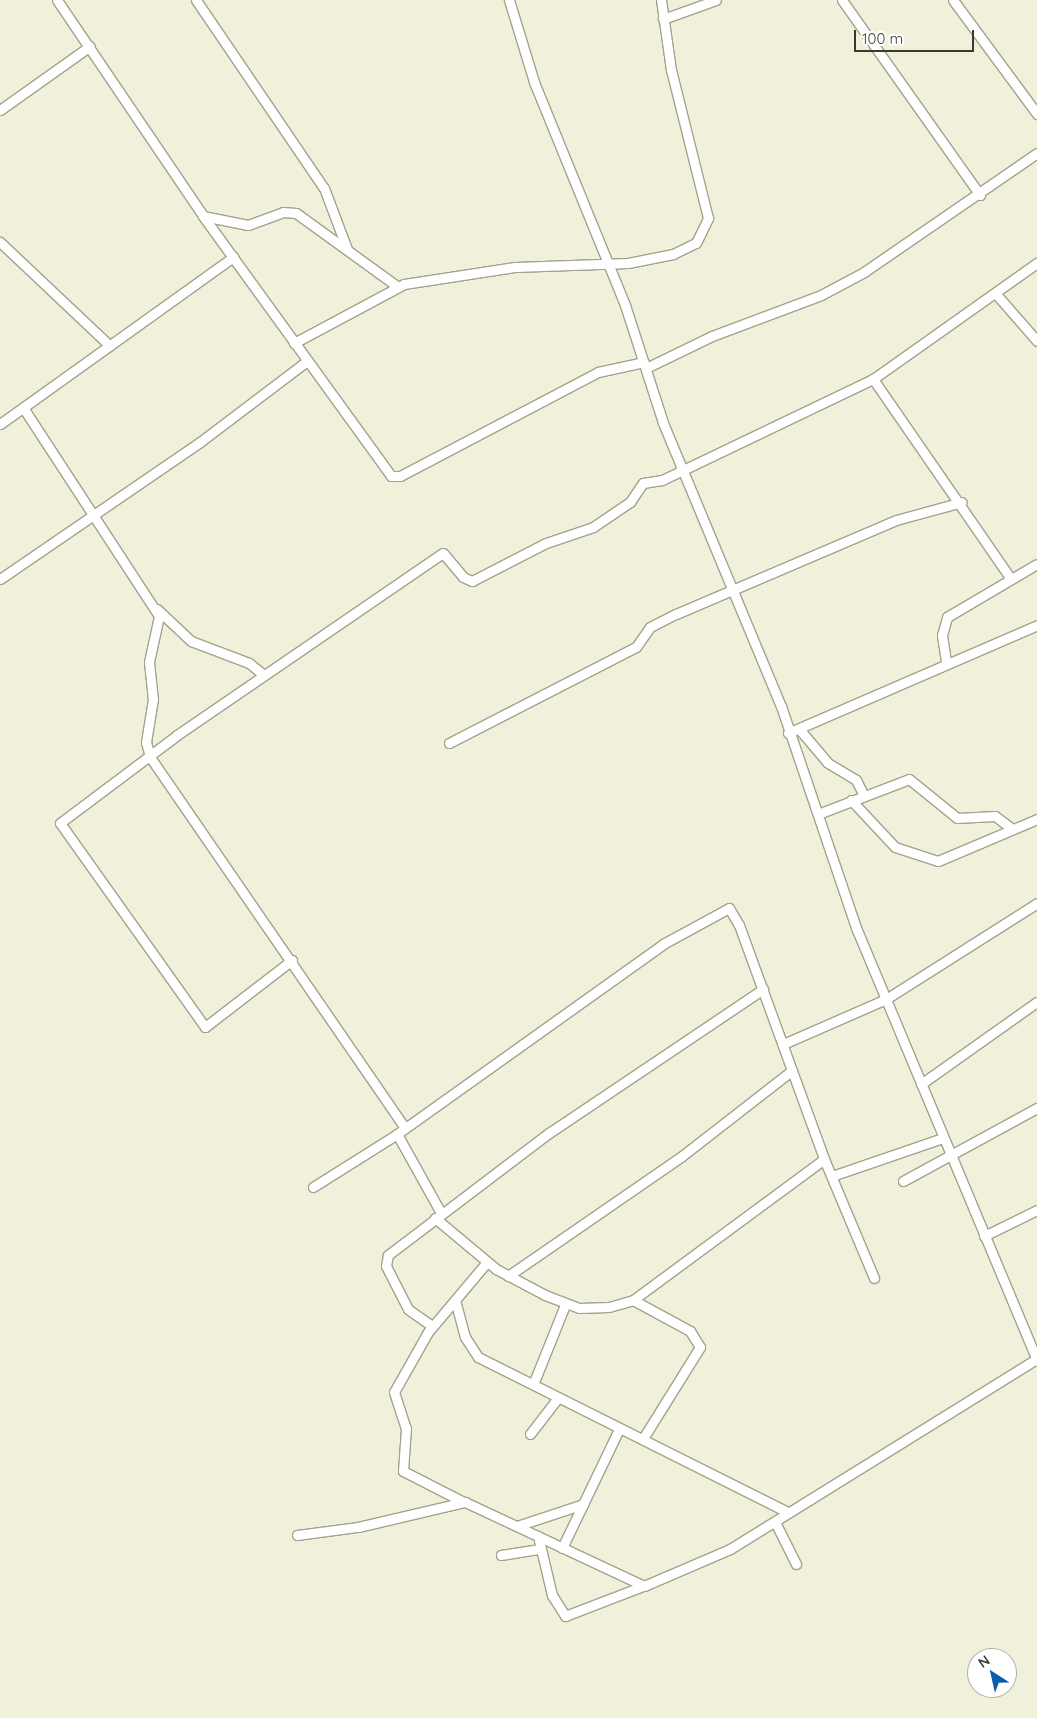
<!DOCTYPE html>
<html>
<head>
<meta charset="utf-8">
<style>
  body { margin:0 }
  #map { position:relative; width:1037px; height:1718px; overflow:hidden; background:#f1f0da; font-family:Quicksand,sans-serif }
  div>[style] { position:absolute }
  .roads { filter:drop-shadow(1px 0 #a4a28e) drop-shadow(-1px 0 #a4a28e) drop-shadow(0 1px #a4a28e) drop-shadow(0 -1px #a4a28e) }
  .street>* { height:9px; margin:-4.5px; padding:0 4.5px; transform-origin:4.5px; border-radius:4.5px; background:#fff }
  span { translate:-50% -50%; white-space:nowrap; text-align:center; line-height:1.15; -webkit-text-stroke:4px #fff; paint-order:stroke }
  .north { position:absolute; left:967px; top:1648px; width:50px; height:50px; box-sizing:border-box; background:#fff; border:1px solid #b0b0ac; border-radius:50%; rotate:325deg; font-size:14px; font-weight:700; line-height:20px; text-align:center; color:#393930 }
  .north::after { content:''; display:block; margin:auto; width:18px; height:22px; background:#0e5dac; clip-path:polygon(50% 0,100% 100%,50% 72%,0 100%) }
  .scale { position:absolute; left:854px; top:30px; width:120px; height:22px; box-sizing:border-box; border:2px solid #393930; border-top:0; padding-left:6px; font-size:15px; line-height:18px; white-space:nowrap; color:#393930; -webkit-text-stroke:4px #fff; paint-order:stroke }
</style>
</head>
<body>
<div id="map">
  <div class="roads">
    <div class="street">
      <div style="left:57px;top:0;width:261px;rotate:55.9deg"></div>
      <div style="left:203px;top:216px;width:321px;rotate:54.1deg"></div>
      <div style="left:391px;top:476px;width:9px"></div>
      <div style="left:400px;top:476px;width:224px;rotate:-27.7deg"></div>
      <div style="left:598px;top:372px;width:47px;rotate:-12.3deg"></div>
      <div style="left:196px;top:0;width:227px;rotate:55.8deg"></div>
      <div style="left:324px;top:188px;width:65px;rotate:69.3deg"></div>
      <div style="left:509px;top:0;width:86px;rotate:73deg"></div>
      <div style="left:534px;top:82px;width:241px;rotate:67.8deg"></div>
      <div style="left:625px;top:305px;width:124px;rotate:72.1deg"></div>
      <div style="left:663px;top:423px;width:307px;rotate:67.4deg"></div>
      <div style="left:781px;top:706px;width:237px;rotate:71.3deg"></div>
      <div style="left:857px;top:930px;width:467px;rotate:67.3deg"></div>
      <div style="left:842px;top:0;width:239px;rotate:54.7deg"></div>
      <div style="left:953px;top:0;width:142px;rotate:53.6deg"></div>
      <div style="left:663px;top:19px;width:56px;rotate:-19.7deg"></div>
      <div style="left:0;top:110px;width:110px;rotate:-35.4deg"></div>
      <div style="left:203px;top:216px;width:46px;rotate:11.3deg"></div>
      <div style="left:248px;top:225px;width:37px;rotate:-20deg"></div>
      <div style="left:283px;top:212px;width:13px;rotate:4deg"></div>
      <div style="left:296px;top:213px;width:125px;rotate:35.9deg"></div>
      <div style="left:0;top:242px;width:151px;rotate:43.4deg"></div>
      <div style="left:996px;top:294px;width:62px;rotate:48.9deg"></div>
      <div style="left:294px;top:343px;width:125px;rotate:-28.2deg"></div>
      <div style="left:404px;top:284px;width:112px;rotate:-8.7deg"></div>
      <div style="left:515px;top:267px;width:113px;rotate:-2deg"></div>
      <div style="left:628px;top:263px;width:46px;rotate:-11.3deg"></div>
      <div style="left:673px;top:254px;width:25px;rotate:-26deg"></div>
      <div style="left:696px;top:243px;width:28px;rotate:-64deg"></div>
      <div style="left:708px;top:218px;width:153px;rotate:-104deg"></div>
      <div style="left:671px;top:70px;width:71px;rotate:-98.1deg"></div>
      <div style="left:646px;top:368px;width:73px;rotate:-25.9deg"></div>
      <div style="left:712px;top:336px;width:116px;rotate:-20.6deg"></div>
      <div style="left:821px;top:295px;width:49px;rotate:-28.1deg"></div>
      <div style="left:864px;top:272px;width:210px;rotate:-34.5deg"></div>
      <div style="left:873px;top:379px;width:243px;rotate:55.4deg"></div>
      <div style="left:24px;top:409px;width:247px;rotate:56.9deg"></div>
      <div style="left:159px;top:616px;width:47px;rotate:102.3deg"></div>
      <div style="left:149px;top:662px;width:37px;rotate:84deg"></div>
      <div style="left:153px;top:699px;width:44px;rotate:99.2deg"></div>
      <div style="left:146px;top:742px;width:16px;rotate:75deg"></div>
      <div style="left:150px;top:757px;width:449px;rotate:55.5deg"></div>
      <div style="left:0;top:424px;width:287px;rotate:-35.6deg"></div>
      <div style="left:0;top:579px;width:242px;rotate:-34.4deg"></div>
      <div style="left:200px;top:442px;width:134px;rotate:-37.1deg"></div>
      <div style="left:157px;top:609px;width:47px;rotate:43.3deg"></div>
      <div style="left:191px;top:641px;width:62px;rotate:20.8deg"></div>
      <div style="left:249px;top:663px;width:19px;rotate:39deg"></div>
      <div style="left:946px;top:661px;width:26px;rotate:-99deg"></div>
      <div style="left:942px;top:635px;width:19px;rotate:-74deg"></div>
      <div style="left:947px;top:617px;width:104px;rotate:-30.5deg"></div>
      <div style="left:800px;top:730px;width:43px;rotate:49.7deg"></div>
      <div style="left:828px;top:763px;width:33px;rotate:31deg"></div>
      <div style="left:856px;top:780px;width:18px;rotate:63deg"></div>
      <div style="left:788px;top:733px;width:271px;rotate:-23.4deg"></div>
      <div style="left:449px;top:743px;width:210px;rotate:-27.2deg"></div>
      <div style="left:636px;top:647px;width:24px;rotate:-55deg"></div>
      <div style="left:650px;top:627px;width:29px;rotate:-27deg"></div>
      <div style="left:676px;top:614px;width:239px;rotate:-23.1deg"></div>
      <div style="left:896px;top:520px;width:68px;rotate:-15.3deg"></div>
      <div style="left:851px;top:800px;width:64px;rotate:46.9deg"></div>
      <div style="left:895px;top:847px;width:45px;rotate:18deg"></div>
      <div style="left:938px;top:861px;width:108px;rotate:-23deg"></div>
      <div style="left:818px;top:814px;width:97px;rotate:-21deg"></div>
      <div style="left:909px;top:779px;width:62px;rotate:39.1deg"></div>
      <div style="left:957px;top:818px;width:38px;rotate:-3deg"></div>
      <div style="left:995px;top:816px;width:21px;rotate:37deg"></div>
      <div style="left:292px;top:960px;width:110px;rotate:142.4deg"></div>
      <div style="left:205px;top:1027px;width:250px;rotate:-125.4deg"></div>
      <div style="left:60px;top:823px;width:146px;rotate:-36.9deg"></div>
      <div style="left:177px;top:735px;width:322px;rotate:-34.4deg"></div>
      <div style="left:443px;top:553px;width:31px;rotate:50deg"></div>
      <div style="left:463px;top:577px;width:10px;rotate:24deg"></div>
      <div style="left:472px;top:581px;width:83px;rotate:-27.2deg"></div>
      <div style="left:546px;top:543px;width:50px;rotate:-18.8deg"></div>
      <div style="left:593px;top:527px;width:45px;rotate:-34deg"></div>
      <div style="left:630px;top:502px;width:23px;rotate:-56deg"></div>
      <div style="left:643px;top:483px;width:19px;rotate:-9deg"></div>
      <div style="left:662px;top:480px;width:234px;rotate:-25.6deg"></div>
      <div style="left:873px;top:379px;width:201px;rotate:-35.3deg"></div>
      <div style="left:783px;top:1044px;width:112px;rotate:-23.6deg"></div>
      <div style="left:886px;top:999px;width:179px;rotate:-32.4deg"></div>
      <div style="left:921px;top:1084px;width:142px;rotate:-35.3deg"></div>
      <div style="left:397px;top:1134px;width:90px;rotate:60.9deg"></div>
      <div style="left:832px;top:1176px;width:117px;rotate:-18.9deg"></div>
      <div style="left:903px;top:1181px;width:153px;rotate:-28.6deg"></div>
      <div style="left:313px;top:1187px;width:99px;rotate:-32.2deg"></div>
      <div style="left:397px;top:1134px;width:327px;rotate:-35.5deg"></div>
      <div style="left:663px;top:944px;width:75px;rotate:-28.6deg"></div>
      <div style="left:729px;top:908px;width:20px;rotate:60deg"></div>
      <div style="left:739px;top:925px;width:249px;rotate:70deg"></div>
      <div style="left:824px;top:1159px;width:129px;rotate:67.2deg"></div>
      <div style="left:435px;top:1218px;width:80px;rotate:39.9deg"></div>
      <div style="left:496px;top:1269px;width:55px;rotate:28deg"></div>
      <div style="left:545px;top:1295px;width:36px;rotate:21deg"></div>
      <div style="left:579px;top:1308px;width:30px;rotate:-2deg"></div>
      <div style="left:609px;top:1307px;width:25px;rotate:-16deg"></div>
      <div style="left:633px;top:1300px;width:237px;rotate:-36.4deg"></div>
      <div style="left:984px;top:1236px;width:59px;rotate:-26.1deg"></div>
      <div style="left:487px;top:1262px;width:50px;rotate:130.1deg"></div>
      <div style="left:455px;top:1300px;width:38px;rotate:75deg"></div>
      <div style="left:465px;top:1337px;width:24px;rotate:57deg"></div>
      <div style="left:478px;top:1357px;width:347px;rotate:26.6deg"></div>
      <div style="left:508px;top:1276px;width:211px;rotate:-34.6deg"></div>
      <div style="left:682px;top:1156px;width:138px;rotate:-37.9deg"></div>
      <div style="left:455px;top:1300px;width:42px;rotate:130.2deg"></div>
      <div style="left:428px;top:1332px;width:69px;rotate:119.5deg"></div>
      <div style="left:394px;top:1392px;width:38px;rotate:72deg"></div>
      <div style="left:406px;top:1428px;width:43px;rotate:94deg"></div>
      <div style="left:403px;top:1471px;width:66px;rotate:27deg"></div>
      <div style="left:633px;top:1300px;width:65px;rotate:28.5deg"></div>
      <div style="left:690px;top:1331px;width:19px;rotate:58deg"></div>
      <div style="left:700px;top:1347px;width:106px;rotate:121.9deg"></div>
      <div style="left:432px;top:1326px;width:29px;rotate:-145deg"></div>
      <div style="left:408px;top:1309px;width:48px;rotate:-117.1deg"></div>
      <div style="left:386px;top:1266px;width:11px;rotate:-80deg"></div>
      <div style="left:388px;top:1255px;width:202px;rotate:-37.2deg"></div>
      <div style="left:549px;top:1133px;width:258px;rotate:-33.9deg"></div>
      <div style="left:534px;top:1382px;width:83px;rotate:-68.1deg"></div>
      <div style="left:530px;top:1434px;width:44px;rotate:-52.4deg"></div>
      <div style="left:775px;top:1522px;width:47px;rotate:63.4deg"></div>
      <div style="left:517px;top:1526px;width:70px;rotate:-18.4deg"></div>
      <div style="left:297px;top:1535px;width:62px;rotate:-7.5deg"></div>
      <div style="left:358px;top:1527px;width:110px;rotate:-13.2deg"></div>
      <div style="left:465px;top:1502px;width:198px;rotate:25.1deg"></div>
      <div style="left:644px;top:1586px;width:94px;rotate:-23.3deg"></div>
      <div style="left:730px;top:1549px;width:360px;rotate:-31.8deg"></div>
      <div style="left:538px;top:1536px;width:61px;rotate:76.7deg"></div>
      <div style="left:552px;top:1595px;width:25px;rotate:58deg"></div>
      <div style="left:565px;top:1616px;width:84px;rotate:-21deg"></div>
      <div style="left:562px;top:1548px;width:132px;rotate:-64.4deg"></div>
      <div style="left:501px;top:1555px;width:39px;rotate:-9deg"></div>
    </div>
  </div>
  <div class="north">N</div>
  <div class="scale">100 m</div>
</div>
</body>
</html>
